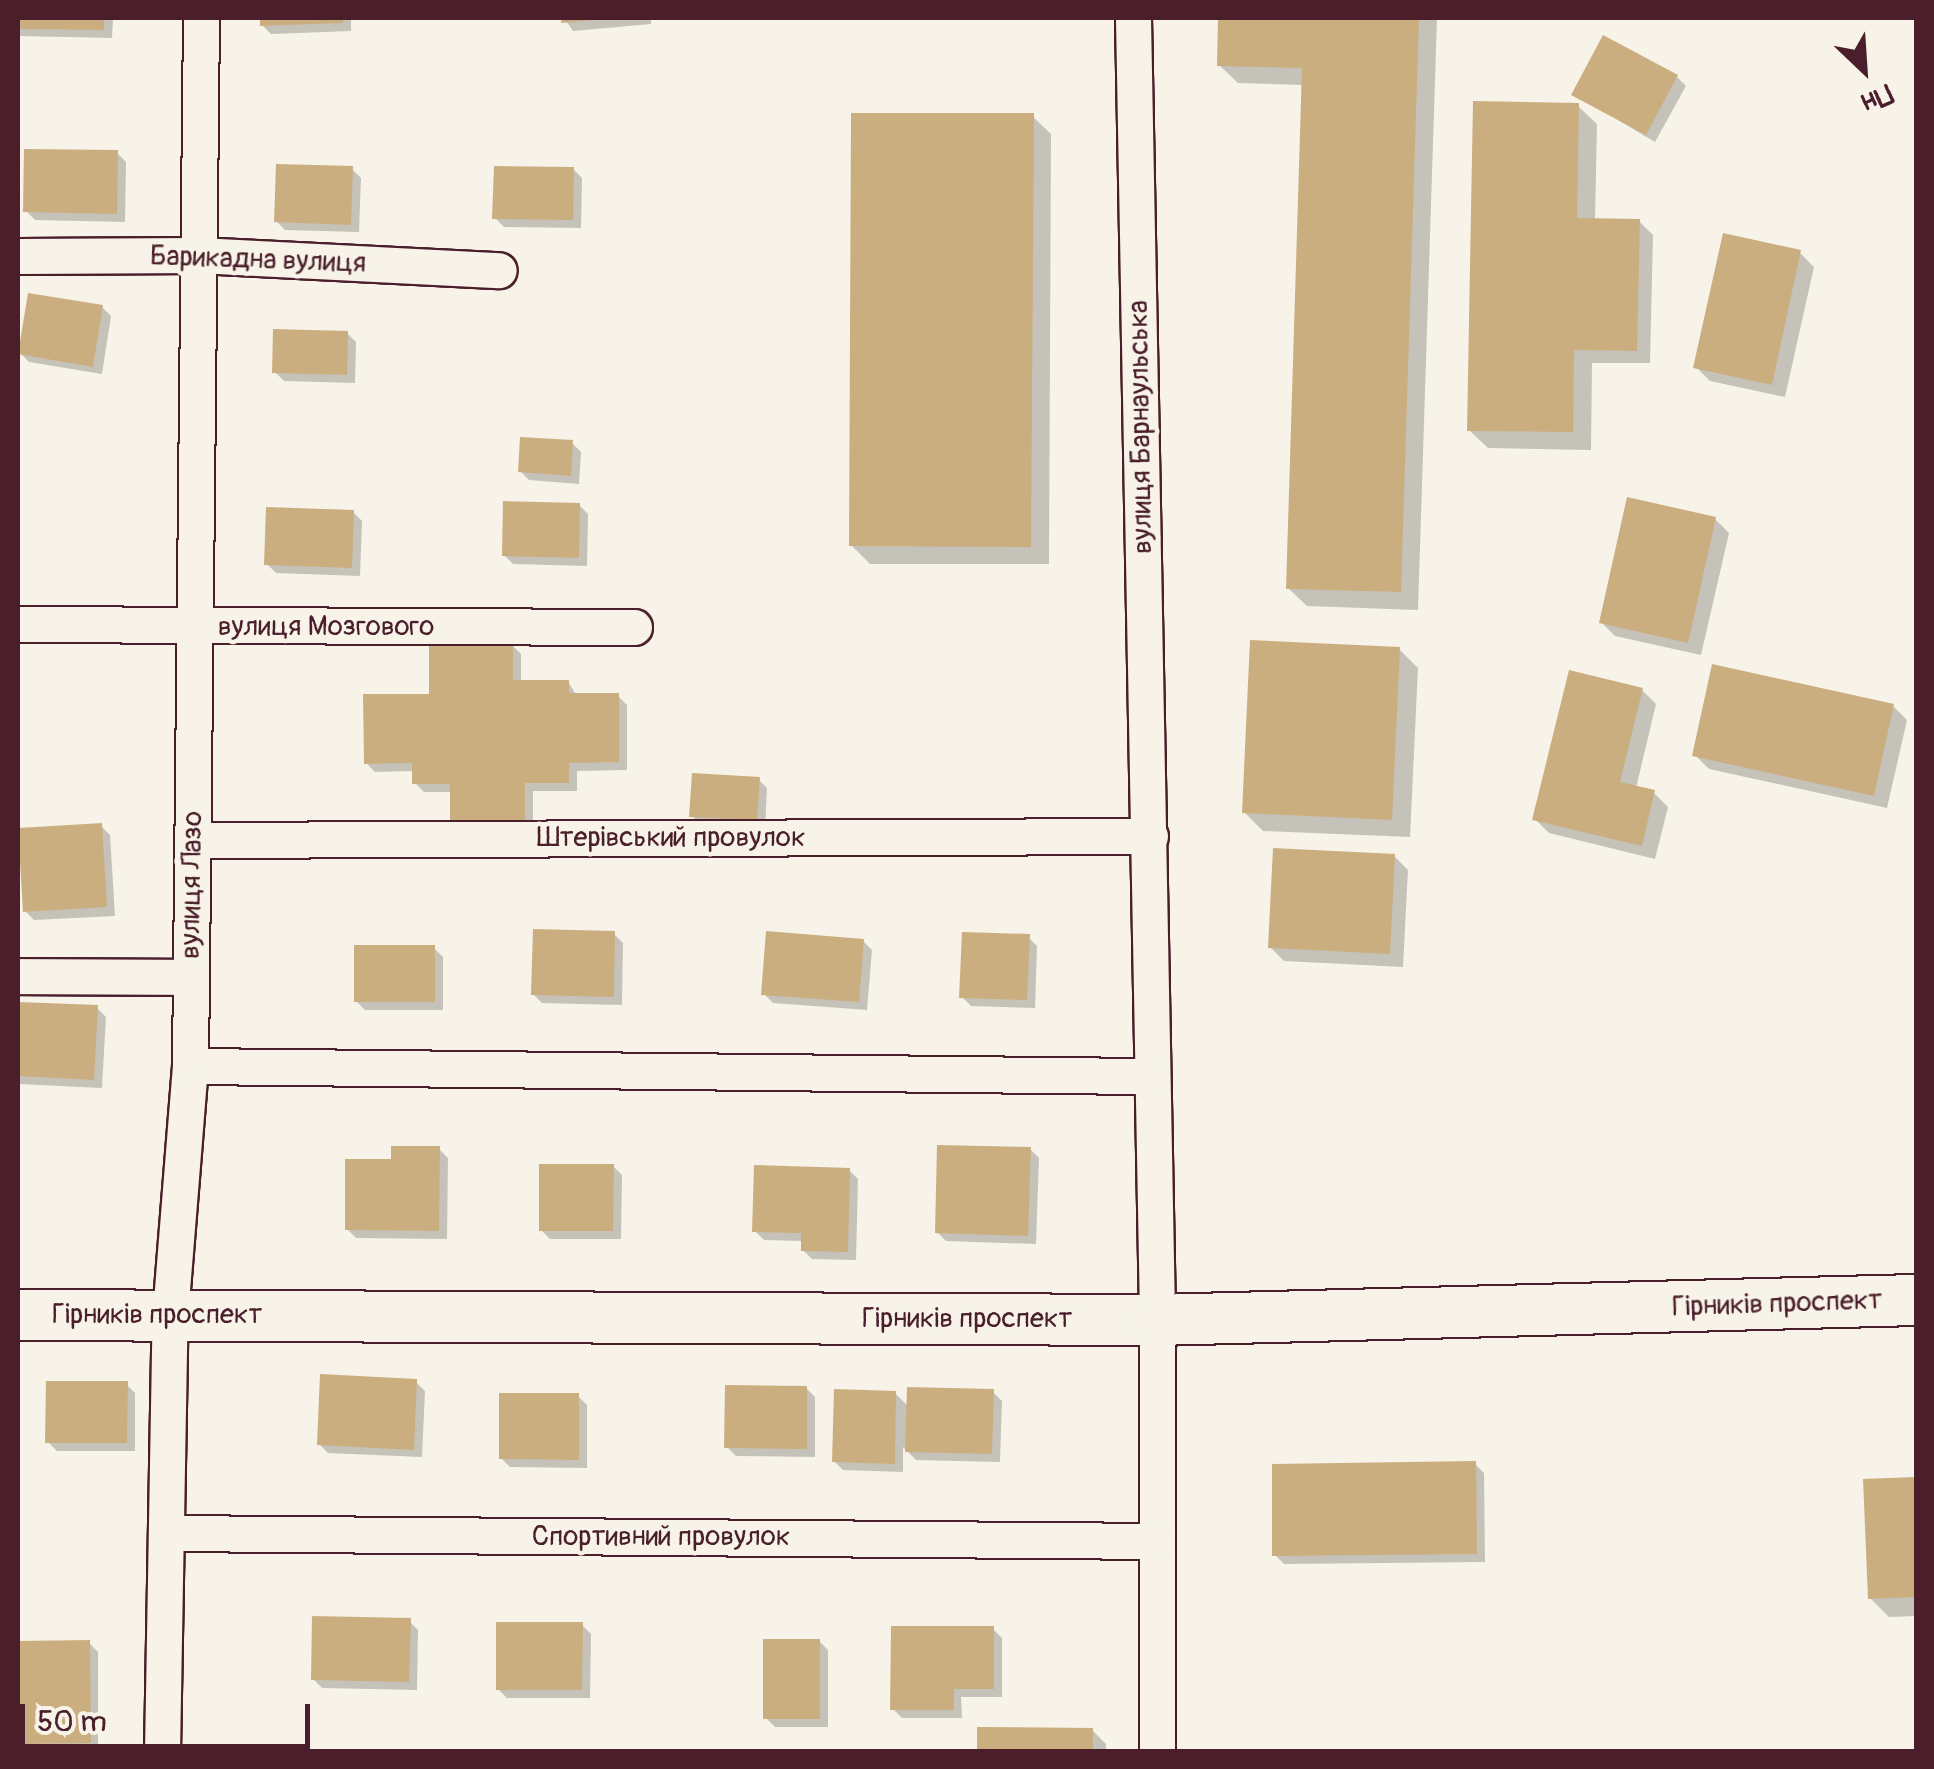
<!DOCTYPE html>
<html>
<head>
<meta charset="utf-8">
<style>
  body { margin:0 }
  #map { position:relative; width:1934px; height:1769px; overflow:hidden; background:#f7f3e8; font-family:Pangolin,sans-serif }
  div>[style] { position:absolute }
  .shadow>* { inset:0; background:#0003 }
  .building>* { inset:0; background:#cbae80 }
  .roads { filter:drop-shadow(2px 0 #4a1f2b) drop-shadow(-2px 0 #4a1f2b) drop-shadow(0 2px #4a1f2b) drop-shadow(0 -2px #4a1f2b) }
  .street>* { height:35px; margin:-17.5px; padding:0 17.5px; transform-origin:17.5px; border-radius:17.5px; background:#f7f3e8 }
  .secondary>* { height:50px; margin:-25px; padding:0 25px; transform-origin:25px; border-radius:25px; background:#f7f3e8 }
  span { translate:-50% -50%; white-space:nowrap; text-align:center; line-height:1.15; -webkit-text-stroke:9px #f7f3e8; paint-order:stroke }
  .street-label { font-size:28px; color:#4a1f2b }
  .frame { position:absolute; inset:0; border:20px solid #4a1f2b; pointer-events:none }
  .north { position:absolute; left:1814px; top:20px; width:100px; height:100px; -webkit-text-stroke:8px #f7f3e8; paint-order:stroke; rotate:155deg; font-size:28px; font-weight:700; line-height:40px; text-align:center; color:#4a1f2b }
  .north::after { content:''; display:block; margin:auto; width:35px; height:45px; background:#4a1f2b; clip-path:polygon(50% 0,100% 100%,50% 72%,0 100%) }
  .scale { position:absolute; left:20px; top:1704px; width:290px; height:45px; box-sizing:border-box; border:5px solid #4a1f2b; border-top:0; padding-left:12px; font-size:30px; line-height:35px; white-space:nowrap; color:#4a1f2b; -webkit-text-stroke:8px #f7f3e8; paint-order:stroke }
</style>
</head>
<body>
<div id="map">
  <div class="shadow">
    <div style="clip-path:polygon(18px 18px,113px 18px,112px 38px,18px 36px)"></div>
    <div style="clip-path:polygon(263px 18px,351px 18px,351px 31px,271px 34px,262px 25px)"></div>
    <div style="clip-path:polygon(564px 18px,651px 18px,651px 24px,573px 31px)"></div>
    <div style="clip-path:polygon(1221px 18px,1437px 18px,1418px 610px,1307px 606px,1288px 588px,1304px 85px,1238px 83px,1219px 65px)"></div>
    <div style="clip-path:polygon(1677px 77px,1686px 86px,1655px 142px,1574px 94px)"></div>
    <div style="clip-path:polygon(1578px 106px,1597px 124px,1595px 220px,1639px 221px,1653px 235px,1650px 363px,1592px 363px,1591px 450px,1488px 448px,1469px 430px)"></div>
    <div style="clip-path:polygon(1032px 116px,1051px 134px,1049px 564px,870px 564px,851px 545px)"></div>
    <div style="clip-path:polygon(117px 153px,126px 162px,125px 222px,35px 220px,26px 211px)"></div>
    <div style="clip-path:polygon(352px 169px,361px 178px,359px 232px,285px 230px,276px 221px)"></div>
    <div style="clip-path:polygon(573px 169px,582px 178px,581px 228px,504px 227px,495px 218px)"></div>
    <div style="clip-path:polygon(1800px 253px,1814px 267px,1785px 397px,1710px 381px,1696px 367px)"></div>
    <div style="clip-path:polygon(102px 307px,111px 316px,102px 374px,29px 362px,20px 353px)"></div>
    <div style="clip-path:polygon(347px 333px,356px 342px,355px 383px,284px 381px,275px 372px)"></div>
    <div style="clip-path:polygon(572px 443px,581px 452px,579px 484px,529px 480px,520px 471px)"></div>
    <div style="clip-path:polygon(579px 505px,588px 514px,587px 566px,513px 564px,504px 555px)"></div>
    <div style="clip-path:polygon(353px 512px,362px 521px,360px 576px,276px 573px,267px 564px)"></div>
    <div style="clip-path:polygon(1715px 519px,1729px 533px,1701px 655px,1615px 636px,1601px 622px)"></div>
    <div style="clip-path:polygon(512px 645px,521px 654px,521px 683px,568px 682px,577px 696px,618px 696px,627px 705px,627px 770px,577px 771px,577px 791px,533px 791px,533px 828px,462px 829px,453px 820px,453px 792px,424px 792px,415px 783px,415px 771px,375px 772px,366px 763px,432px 696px)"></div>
    <div style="clip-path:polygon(1399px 649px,1418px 668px,1410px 837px,1263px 831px,1244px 812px)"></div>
    <div style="clip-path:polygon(1642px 690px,1656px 704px,1636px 788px,1654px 793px,1668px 807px,1655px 859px,1549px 833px,1535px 819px)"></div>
    <div style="clip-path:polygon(1893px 706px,1907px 720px,1887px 808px,1709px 769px,1695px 755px)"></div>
    <div style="clip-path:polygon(758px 779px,767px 788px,765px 828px,701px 825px,692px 816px)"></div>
    <div style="clip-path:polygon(101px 826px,110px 835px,115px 916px,34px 920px,25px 911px)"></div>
    <div style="clip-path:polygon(1394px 856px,1408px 870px,1403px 967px,1284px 961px,1270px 947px)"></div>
    <div style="clip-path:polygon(614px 934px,623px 943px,622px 1005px,542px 1003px,533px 994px)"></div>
    <div style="clip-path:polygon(1028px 937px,1037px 946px,1035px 1008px,971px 1006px,962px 997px)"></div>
    <div style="clip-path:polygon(863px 941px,872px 950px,867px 1010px,773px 1003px,764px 994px)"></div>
    <div style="clip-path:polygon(434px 948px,443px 957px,443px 1010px,365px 1010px,356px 1001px)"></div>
    <div style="clip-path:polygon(18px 1004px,97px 1008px,106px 1017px,102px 1088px,18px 1084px)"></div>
    <div style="clip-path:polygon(439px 1149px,448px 1158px,447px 1239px,356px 1238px,347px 1229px,393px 1162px)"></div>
    <div style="clip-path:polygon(1030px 1149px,1039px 1158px,1036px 1244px,946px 1241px,937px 1232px)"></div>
    <div style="clip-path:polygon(613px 1166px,622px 1175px,621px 1239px,550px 1239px,541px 1230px)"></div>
    <div style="clip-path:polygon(849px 1170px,858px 1179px,856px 1260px,812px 1259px,803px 1250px,804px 1241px,764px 1240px,755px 1231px)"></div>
    <div style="clip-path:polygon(416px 1382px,425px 1391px,422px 1457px,328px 1453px,319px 1444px)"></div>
    <div style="clip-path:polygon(126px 1384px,135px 1393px,135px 1451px,57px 1451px,48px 1442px)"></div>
    <div style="clip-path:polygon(806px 1388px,815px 1397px,815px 1457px,736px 1456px,727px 1447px)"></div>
    <div style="clip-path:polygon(993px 1392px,1002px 1401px,1000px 1462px,916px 1460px,903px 1447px,903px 1472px,843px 1470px,834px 1461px,895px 1393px,909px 1407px)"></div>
    <div style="clip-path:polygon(578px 1396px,587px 1405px,587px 1468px,510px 1467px,501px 1458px)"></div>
    <div style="clip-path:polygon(1475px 1464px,1484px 1473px,1485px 1562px,1284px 1564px,1275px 1555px)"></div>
    <div style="clip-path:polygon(1916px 1479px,1916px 1616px,1889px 1617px,1870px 1598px,1865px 1481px)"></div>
    <div style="clip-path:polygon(409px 1621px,418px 1630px,417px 1690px,322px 1688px,313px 1679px)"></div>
    <div style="clip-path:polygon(582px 1625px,591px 1634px,590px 1698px,507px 1698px,498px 1689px)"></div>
    <div style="clip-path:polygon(993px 1629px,1002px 1638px,1002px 1697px,961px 1697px,962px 1718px,902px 1718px,893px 1709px)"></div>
    <div style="clip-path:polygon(819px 1641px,828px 1650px,828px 1727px,775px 1727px,766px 1718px)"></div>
    <div style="clip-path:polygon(18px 1643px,89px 1643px,98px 1652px,98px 1751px,25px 1752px,18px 1744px)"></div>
    <div style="clip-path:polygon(1092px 1730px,1106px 1744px,1106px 1752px,979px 1752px)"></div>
  </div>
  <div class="building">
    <div style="clip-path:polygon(18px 18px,104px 18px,104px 30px,18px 29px)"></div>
    <div style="clip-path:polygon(260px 18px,343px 18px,343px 23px,260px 26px)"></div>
    <div style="clip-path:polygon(562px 18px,592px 18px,592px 20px,561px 23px)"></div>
    <div style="clip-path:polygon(1218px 18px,1419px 18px,1401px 592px,1286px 589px,1302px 68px,1217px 66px)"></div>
    <div style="clip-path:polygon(1603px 35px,1678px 75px,1646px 135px,1571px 95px)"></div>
    <div style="clip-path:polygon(1473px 101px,1579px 103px,1577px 218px,1640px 219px,1637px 351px,1574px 350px,1573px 432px,1467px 431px)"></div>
    <div style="clip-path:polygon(851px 113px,1034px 113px,1031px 547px,849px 546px)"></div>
    <div style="clip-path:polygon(24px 149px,118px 150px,117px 214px,23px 212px)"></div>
    <div style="clip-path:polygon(276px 164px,353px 166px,351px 225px,274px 222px)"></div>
    <div style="clip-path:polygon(494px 166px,574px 167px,573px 220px,492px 219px)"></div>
    <div style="clip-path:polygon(1723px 233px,1801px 250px,1772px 385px,1693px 368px)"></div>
    <div style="clip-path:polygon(28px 293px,103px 305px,93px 367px,18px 354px)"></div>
    <div style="clip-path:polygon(273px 329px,348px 331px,347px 375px,272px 373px)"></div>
    <div style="clip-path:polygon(520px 437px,573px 440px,571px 476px,518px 472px)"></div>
    <div style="clip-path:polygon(1627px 497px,1716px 517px,1688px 643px,1599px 623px)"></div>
    <div style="clip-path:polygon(503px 501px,580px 503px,579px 558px,502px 556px)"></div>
    <div style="clip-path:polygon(266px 507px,354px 510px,352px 568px,264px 565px)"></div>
    <div style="clip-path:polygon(1250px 640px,1400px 647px,1392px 820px,1242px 813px)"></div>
    <div style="clip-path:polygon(429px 643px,513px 643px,513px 680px,569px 680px,569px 693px,619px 693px,619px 762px,569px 763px,569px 783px,525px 783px,525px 820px,450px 821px,450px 784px,412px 784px,412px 763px,364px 764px,363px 694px,429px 694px)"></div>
    <div style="clip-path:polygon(1712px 664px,1894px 704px,1874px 796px,1692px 756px)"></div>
    <div style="clip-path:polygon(1569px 670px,1643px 688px,1620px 782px,1655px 790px,1642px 846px,1532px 820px)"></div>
    <div style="clip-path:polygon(692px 773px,760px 777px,757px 820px,689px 817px)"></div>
    <div style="clip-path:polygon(102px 823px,107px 907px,23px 912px,18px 828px)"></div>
    <div style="clip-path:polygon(1273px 848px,1395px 854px,1390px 954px,1268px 948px)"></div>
    <div style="clip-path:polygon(533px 929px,615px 931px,614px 997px,531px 995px)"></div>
    <div style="clip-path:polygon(766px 931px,864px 939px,859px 1002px,761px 995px)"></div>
    <div style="clip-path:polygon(962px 932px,1030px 934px,1027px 1000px,959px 998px)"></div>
    <div style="clip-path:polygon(354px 945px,435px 945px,435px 1002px,354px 1002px)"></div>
    <div style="clip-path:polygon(18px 1002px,98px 1005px,94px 1080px,18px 1076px)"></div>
    <div style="clip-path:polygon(937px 1145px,1031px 1147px,1028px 1236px,935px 1233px)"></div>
    <div style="clip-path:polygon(391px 1146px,440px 1146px,439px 1231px,345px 1230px,345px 1159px,391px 1159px)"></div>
    <div style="clip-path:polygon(539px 1164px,614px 1164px,613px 1231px,539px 1231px)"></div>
    <div style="clip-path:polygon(754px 1165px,850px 1168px,848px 1252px,801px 1251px,801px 1233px,752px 1232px)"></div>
    <div style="clip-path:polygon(320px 1374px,417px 1379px,414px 1450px,317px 1445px)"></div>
    <div style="clip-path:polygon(46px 1381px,128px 1381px,127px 1443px,45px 1443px)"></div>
    <div style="clip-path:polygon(725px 1385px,807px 1386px,807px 1449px,724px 1448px)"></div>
    <div style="clip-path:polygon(907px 1387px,994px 1389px,992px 1454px,905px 1452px)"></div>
    <div style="clip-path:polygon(834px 1389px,896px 1391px,895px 1464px,832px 1462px)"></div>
    <div style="clip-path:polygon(499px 1393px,579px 1393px,579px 1460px,499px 1459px)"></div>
    <div style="clip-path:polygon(1476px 1461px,1477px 1554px,1272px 1556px,1272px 1464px)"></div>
    <div style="clip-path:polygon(1916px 1477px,1916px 1597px,1868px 1599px,1863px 1479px)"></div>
    <div style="clip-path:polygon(312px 1616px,411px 1618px,409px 1682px,311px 1680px)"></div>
    <div style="clip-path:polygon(496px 1622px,583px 1622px,582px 1690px,496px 1690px)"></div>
    <div style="clip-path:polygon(891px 1626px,994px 1626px,994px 1689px,954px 1689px,954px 1710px,890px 1710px)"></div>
    <div style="clip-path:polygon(763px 1639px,820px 1639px,820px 1719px,763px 1719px)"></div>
    <div style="clip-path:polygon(90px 1640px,91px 1743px,18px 1744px,18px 1641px)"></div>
    <div style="clip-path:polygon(977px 1727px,1093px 1728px,1093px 1752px,977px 1752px)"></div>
  </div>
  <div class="roads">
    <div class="street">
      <div style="left:1133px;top:18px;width:1302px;rotate:88.94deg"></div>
      <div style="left:1157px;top:1320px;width:432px;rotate:90deg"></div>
      <div style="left:18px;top:256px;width:180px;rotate:-0.3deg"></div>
      <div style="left:198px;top:255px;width:301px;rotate:2.9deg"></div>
      <div style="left:18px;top:624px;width:616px;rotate:0.28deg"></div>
      <div style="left:192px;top:840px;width:958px;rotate:-0.24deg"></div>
      <div style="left:18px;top:976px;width:173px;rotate:0.3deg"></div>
      <div style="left:190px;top:1066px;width:962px;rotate:0.6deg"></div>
      <div style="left:166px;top:1533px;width:989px;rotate:0.46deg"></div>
      <div style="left:162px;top:1752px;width:438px;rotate:-89deg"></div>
      <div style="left:170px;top:1314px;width:249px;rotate:-85.4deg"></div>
      <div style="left:190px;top:1066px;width:1048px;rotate:-89.4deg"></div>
    </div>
    <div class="secondary">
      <div style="left:18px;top:1315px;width:1139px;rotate:0.25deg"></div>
      <div style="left:1157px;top:1320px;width:759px;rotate:-1.51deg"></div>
    </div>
  </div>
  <div class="street-label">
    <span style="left:258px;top:260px;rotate:2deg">Барикадна вулиця</span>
    <span style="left:1141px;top:427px;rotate:-91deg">вулиця Барнаульська</span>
    <span style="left:326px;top:627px">вулиця Мозгового</span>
    <span style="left:671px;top:838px">Штерівський провулок</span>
    <span style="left:192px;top:885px;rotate:-89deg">вулиця Лазо</span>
    <span style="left:1777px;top:1304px;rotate:-2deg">Гірників проспект</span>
    <span style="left:157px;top:1315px">Гірників проспект</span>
    <span style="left:967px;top:1319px">Гірників проспект</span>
    <span style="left:661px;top:1537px">Спортивний провулок</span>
  </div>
  <div class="frame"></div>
  <div class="north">Пн</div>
  <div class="scale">50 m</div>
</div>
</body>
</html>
